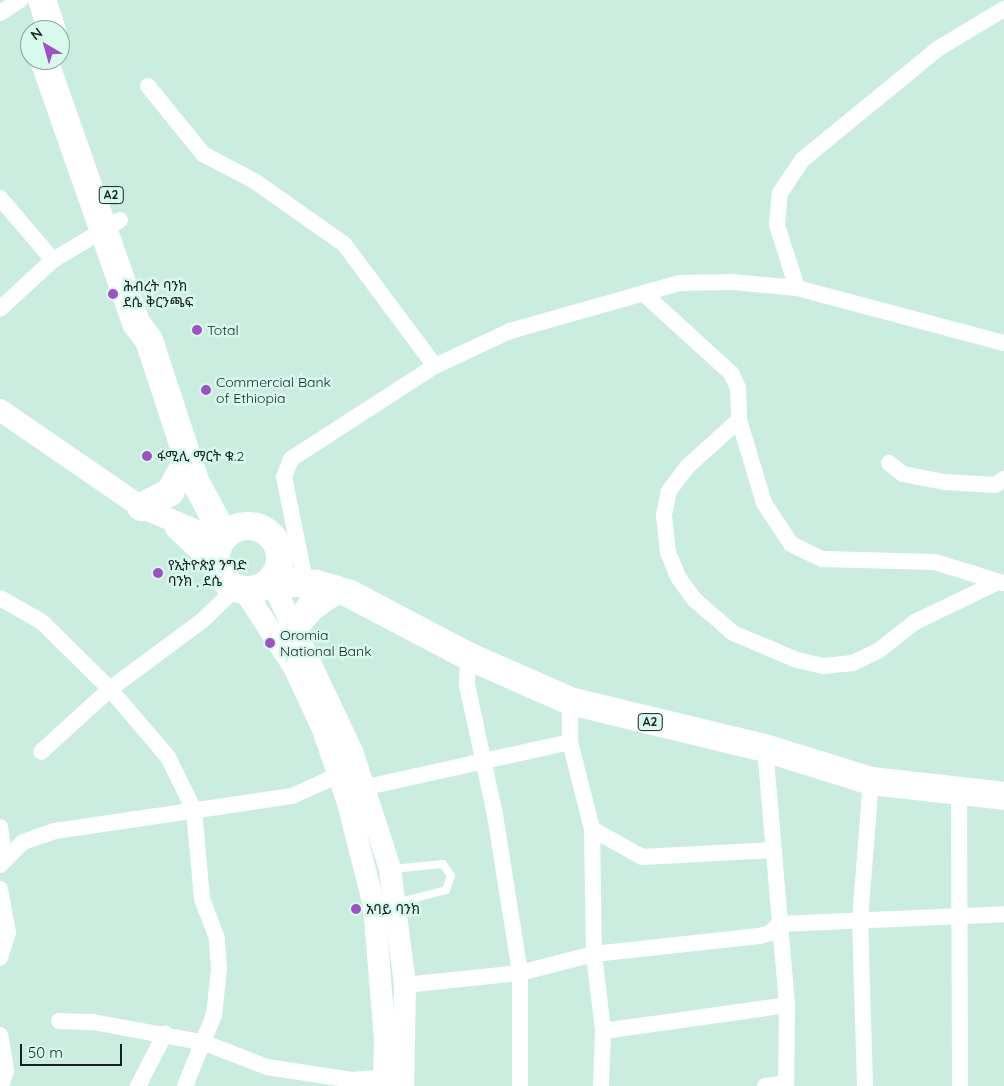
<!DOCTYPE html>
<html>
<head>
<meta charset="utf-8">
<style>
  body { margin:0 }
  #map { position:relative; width:1004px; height:1086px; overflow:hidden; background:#cbede0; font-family:Quicksand,"Noto Sans Ethiopic",sans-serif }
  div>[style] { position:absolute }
  .lane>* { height:8px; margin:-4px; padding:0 4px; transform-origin:4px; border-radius:4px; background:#fff }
  .street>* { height:16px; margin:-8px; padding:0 8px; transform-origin:8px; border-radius:8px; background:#fff }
  .secondary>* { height:22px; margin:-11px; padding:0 11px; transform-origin:11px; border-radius:11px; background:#fff }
  .highway>* { height:28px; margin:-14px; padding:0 14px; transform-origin:14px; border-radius:14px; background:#fff }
  .highway>.ring { margin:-14px; padding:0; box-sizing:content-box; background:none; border:28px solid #fff; border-radius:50% }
  .dots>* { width:14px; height:14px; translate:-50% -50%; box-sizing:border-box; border:2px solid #d8faed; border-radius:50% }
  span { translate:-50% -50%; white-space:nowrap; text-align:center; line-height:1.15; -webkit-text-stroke:5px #d8faed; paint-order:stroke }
  .shield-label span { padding:1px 4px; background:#d8faed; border:1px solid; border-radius:4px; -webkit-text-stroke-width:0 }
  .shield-label { font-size:12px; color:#15221d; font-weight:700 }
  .poi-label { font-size:14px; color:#15221d }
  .left { translate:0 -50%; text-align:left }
  .north { position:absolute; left:20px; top:20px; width:50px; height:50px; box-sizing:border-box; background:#d8faed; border:1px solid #8aa49a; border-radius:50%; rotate:322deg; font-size:14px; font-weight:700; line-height:20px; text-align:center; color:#15221d }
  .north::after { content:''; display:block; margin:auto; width:18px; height:22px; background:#9e51c3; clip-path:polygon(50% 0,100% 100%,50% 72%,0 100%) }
  .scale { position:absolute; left:20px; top:1044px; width:102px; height:22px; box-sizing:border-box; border:2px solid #15221d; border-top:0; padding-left:6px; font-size:15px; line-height:18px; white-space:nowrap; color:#15221d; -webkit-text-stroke:4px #d8faed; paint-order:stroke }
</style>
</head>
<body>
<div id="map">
  <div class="lane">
    <div style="left:392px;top:869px;width:51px;rotate:-5.6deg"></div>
    <div style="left:443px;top:864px;width:14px;rotate:56deg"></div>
    <div style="left:451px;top:876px;width:15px;rotate:110deg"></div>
    <div style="left:446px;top:890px;width:51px;rotate:165.1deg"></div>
  </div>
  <div class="street">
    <div style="left:0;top:13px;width:24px;rotate:-33deg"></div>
    <div style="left:148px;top:86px;width:87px;rotate:51deg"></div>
    <div style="left:203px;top:154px;width:60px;rotate:27.8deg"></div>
    <div style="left:256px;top:182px;width:108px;rotate:35.2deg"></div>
    <div style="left:344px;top:244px;width:152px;rotate:53.3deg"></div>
    <div style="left:0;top:198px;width:82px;rotate:49.5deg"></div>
    <div style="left:797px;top:288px;width:66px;rotate:-107.6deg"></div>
    <div style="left:777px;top:225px;width:32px;rotate:-85deg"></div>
    <div style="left:780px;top:193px;width:40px;rotate:-56deg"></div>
    <div style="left:802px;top:160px;width:177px;rotate:-39.3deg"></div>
    <div style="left:939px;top:48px;width:76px;rotate:-31deg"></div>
    <div style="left:643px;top:293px;width:119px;rotate:42.3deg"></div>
    <div style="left:731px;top:373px;width:17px;rotate:65deg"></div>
    <div style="left:738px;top:388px;width:32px;rotate:88deg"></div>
    <div style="left:739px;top:420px;width:87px;rotate:73.2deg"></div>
    <div style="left:764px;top:503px;width:49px;rotate:56.6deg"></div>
    <div style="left:791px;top:544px;width:34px;rotate:26deg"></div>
    <div style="left:822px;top:559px;width:113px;rotate:1.5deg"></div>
    <div style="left:935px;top:562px;width:71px;rotate:17.2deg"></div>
    <div style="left:0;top:309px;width:72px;rotate:-42.8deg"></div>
    <div style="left:53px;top:260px;width:78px;rotate:-30.8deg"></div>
    <div style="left:739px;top:420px;width:70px;rotate:137.9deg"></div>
    <div style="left:687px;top:467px;width:30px;rotate:127deg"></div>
    <div style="left:669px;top:491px;width:25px;rotate:102deg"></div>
    <div style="left:664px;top:515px;width:37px;rotate:84deg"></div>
    <div style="left:668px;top:552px;width:27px;rotate:68deg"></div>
    <div style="left:678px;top:577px;width:29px;rotate:54deg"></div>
    <div style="left:695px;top:600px;width:50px;rotate:41deg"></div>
    <div style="left:733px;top:633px;width:69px;rotate:22.9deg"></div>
    <div style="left:797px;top:660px;width:28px;rotate:13deg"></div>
    <div style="left:824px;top:666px;width:29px;rotate:-6deg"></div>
    <div style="left:853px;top:663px;width:28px;rotate:-26deg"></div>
    <div style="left:878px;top:651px;width:47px;rotate:-38.1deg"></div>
    <div style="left:915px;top:622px;width:92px;rotate:-25.7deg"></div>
    <div style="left:889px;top:463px;width:18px;rotate:38deg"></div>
    <div style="left:903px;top:474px;width:42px;rotate:11deg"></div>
    <div style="left:944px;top:482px;width:51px;rotate:3.4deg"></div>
    <div style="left:995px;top:485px;width:11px;rotate:-34deg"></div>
    <div style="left:303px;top:571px;width:96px;rotate:-101.4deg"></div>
    <div style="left:284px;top:477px;width:19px;rotate:-69deg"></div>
    <div style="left:291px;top:459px;width:171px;rotate:-32.9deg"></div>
    <div style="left:435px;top:366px;width:83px;rotate:-25deg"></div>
    <div style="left:510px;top:331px;width:177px;rotate:-15.8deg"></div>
    <div style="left:680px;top:283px;width:53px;rotate:-1.1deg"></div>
    <div style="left:733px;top:282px;width:64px;rotate:5.4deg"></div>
    <div style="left:797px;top:288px;width:214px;rotate:14.9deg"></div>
    <div style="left:0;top:598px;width:48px;rotate:29.7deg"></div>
    <div style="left:42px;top:622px;width:95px;rotate:44.6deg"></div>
    <div style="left:110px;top:689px;width:93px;rotate:137.6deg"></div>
    <div style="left:468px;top:656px;width:29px;rotate:92deg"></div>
    <div style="left:467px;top:685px;width:133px;rotate:77.8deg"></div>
    <div style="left:495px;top:815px;width:160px;rotate:81deg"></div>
    <div style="left:520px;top:973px;width:113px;rotate:90deg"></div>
    <div style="left:570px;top:701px;width:41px;rotate:90deg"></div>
    <div style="left:570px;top:742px;width:90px;rotate:75.8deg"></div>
    <div style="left:592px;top:829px;width:125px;rotate:89.1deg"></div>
    <div style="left:594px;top:954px;width:78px;rotate:83.3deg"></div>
    <div style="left:603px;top:1031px;width:55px;rotate:92.1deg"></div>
    <div style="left:765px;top:748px;width:258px;rotate:85.1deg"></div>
    <div style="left:787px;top:1005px;width:81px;rotate:90.7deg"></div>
    <div style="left:367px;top:787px;width:208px;rotate:-12.5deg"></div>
    <div style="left:959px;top:794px;width:292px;rotate:89.8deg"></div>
    <div style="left:0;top:827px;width:29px;rotate:82deg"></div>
    <div style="left:592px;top:829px;width:57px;rotate:29.2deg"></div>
    <div style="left:642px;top:857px;width:131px;rotate:-3.1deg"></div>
    <div style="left:0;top:865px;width:33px;rotate:-45deg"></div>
    <div style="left:23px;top:842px;width:34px;rotate:-19deg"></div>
    <div style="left:55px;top:831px;width:240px;rotate:-8.4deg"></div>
    <div style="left:292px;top:796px;width:51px;rotate:-24.1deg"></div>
    <div style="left:0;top:889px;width:45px;rotate:79.7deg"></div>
    <div style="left:8px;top:933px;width:26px;rotate:108deg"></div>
    <div style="left:405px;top:985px;width:116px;rotate:-6deg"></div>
    <div style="left:520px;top:973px;width:76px;rotate:-14.4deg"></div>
    <div style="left:594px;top:954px;width:166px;rotate:-6.2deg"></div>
    <div style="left:759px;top:936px;width:11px;rotate:-15deg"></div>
    <div style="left:770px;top:933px;width:13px;rotate:-45deg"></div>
    <div style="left:779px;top:924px;width:225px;rotate:-2.5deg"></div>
    <div style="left:59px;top:1021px;width:34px;rotate:2deg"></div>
    <div style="left:93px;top:1022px;width:114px;rotate:10.6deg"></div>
    <div style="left:205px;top:1043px;width:66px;rotate:21.2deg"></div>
    <div style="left:267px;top:1067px;width:86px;rotate:8.7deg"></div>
    <div style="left:352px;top:1080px;width:33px;rotate:-5deg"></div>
    <div style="left:603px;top:1031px;width:186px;rotate:-8deg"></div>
    <div style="left:0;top:1035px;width:36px;rotate:80deg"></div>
    <div style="left:6px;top:1070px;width:17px;rotate:107deg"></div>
    <div style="left:138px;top:1086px;width:59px;rotate:-62.6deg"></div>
    <div style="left:185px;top:1086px;width:77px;rotate:-67.8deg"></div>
    <div style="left:214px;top:1015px;width:46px;rotate:-83.8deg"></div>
    <div style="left:219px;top:969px;width:31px;rotate:-94deg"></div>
    <div style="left:217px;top:938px;width:42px;rotate:-111deg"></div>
    <div style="left:202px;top:899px;width:89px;rotate:-95.1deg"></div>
    <div style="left:194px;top:810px;width:59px;rotate:-116.1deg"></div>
    <div style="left:168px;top:757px;width:89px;rotate:-130.5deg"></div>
    <div style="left:110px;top:689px;width:116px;rotate:-36.6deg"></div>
    <div style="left:203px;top:620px;width:46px;rotate:-44.1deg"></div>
    <div style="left:765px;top:1086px;width:21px;rotate:-8deg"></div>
    <div style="left:865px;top:1086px;width:166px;rotate:-91.7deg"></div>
    <div style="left:860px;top:920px;width:139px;rotate:-85.5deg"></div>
  </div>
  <div class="secondary">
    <div style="left:0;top:410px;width:171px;rotate:34.5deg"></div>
    <div style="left:141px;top:507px;width:86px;rotate:23.3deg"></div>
    <div style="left:176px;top:528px;width:57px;rotate:43.6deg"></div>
    <div style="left:271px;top:580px;width:189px;rotate:64.7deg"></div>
    <div style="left:352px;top:751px;width:124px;rotate:72.1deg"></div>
    <div style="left:390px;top:869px;width:117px;rotate:82.6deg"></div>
    <div style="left:405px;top:985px;width:101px;rotate:91.1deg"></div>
    <div style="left:244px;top:590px;width:92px;rotate:57deg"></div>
    <div style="left:294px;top:667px;width:66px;rotate:65deg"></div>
    <div style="left:322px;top:727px;width:76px;rotate:70.9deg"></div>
    <div style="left:347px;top:799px;width:110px;rotate:75.8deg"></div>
    <div style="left:374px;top:906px;width:133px;rotate:85.3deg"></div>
    <div style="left:385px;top:1039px;width:47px;rotate:91.2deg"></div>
  </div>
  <div class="highway">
    <div style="left:42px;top:0;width:32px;rotate:72deg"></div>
    <div style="left:44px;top:60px;width:279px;rotate:70.7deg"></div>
    <div style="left:136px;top:323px;width:21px;rotate:53deg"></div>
    <div style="left:149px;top:340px;width:148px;rotate:71.9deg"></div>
    <div style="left:195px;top:481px;width:61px;rotate:61.8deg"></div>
    <div style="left:141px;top:507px;width:33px;rotate:-27deg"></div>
    <div style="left:170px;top:492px;width:39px;rotate:-61deg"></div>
    <div class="ring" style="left:216px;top:526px;width:36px;height:36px"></div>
    <div style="left:275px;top:575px;width:20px;rotate:24deg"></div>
    <div style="left:293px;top:583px;width:23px;rotate:2deg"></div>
    <div style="left:316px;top:584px;width:35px;rotate:16deg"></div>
    <div style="left:350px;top:594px;width:133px;rotate:27.7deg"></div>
    <div style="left:468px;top:656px;width:111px;rotate:23.8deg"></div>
    <div style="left:570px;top:701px;width:201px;rotate:13.6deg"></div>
    <div style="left:765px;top:748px;width:111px;rotate:17.3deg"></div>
    <div style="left:871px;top:781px;width:134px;rotate:6.4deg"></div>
    <div style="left:291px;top:631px;width:30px;rotate:-50deg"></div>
    <div style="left:310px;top:608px;width:32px;rotate:-35deg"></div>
  </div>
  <div class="dots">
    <div style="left:113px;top:294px;background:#9e51c3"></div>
    <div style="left:197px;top:330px;background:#9e51c3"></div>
    <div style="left:206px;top:390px;background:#9e51c3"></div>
    <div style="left:147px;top:456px;background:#9e51c3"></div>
    <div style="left:158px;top:573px;background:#9e51c3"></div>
    <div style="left:270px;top:643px;background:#9e51c3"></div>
    <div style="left:356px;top:909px;background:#9e51c3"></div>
  </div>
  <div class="shield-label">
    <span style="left:111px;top:195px">A2</span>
    <span style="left:650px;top:722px">A2</span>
  </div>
  <div class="poi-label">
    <span class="left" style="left:123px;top:294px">ሕብረት ባንክ<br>ደሴ ቅርንጫፍ</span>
    <span class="left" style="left:207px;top:330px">Total</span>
    <span class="left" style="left:216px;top:390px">Commercial Bank<br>of Ethiopia</span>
    <span class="left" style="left:157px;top:456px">ፋሚሊ ማርት ቁ.2</span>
    <span class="left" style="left:168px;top:573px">የኢትዮጵያ ንግድ<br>ባንክ , ደሴ</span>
    <span class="left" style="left:280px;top:643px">Oromia<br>National Bank</span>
    <span class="left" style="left:366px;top:909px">አባይ ባንክ</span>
  </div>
  <div class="north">N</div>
  <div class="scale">50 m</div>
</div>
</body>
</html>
